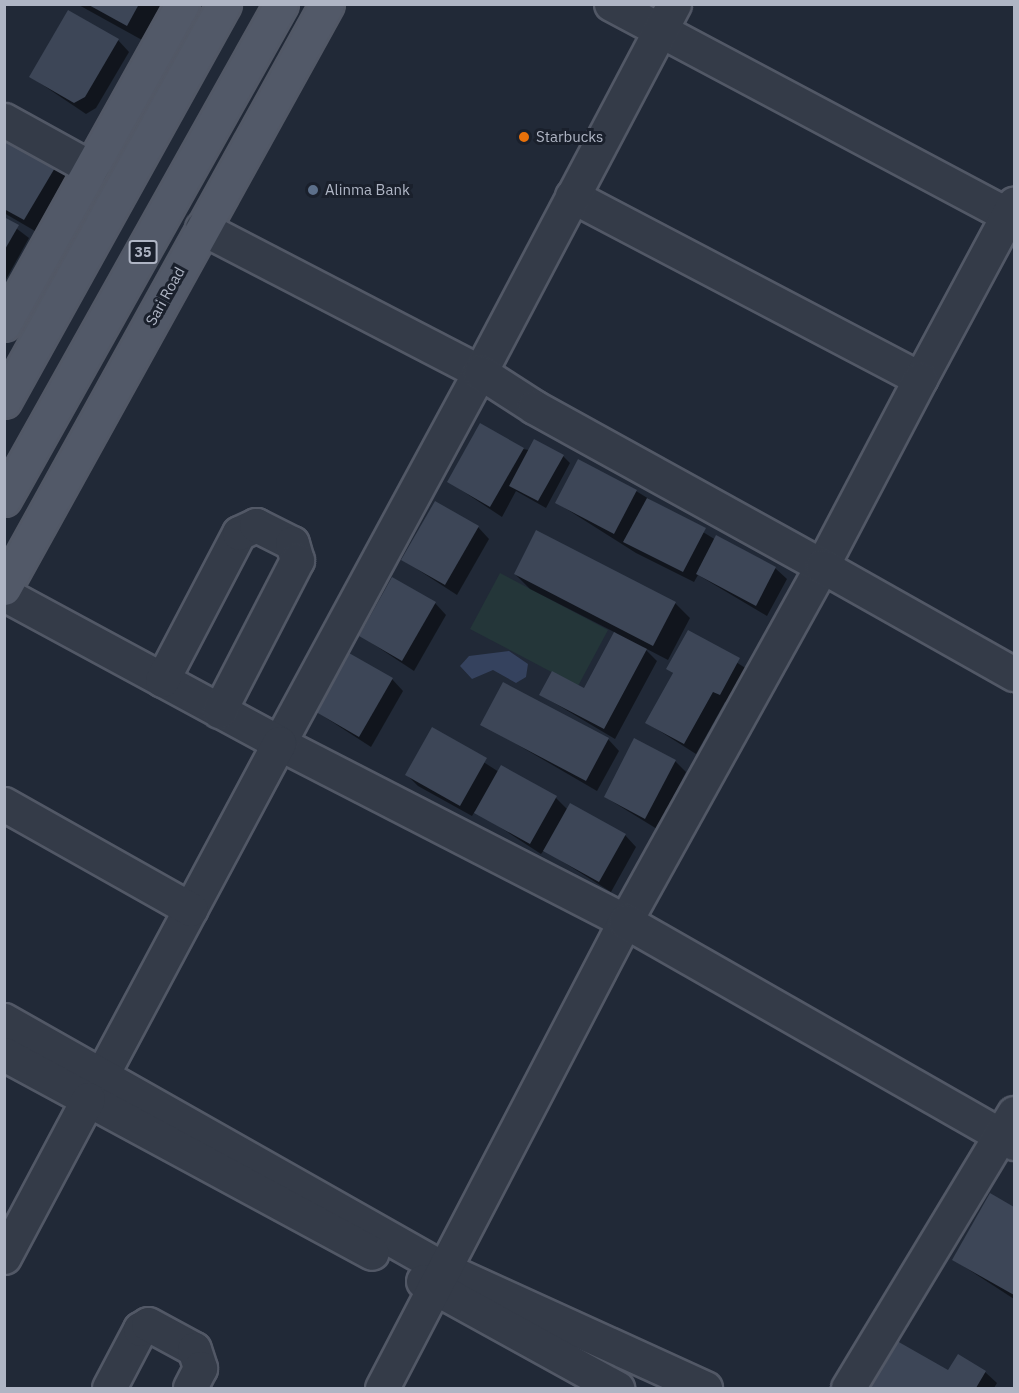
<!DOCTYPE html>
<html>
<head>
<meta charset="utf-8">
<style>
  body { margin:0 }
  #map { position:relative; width:1019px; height:1393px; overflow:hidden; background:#212937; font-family:"IBM Plex Sans",sans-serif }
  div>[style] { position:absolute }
  .green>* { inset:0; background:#243639 }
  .water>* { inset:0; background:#35425e }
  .shadow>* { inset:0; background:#0007 }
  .building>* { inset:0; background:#3d4657 }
  .roads { filter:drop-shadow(2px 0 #525866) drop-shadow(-2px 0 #525866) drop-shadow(0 2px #525866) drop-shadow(0 -2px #525866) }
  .minor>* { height:33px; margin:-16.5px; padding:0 16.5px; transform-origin:16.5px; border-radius:16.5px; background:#343b48 }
  .major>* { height:33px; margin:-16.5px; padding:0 16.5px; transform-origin:16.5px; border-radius:16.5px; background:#525968 }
  .dots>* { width:16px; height:16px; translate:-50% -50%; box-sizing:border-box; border:3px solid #1a202c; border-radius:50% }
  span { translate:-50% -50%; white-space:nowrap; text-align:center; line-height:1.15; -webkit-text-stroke:6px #1a202c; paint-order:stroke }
  .shield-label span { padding:2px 4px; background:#1a202c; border:2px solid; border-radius:4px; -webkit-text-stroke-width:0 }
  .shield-label { font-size:14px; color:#afb5c4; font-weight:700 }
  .poi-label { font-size:15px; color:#afb5c4 }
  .left { translate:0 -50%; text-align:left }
  .street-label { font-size:15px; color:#afb5c4 }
  .frame { position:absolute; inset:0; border:6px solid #afb5c4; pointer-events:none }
</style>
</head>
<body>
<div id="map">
  <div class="green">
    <div style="clip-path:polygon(500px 573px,608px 630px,578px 686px,470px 629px)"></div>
  </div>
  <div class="water">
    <div style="clip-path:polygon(509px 651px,528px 664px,526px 677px,516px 683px,493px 670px,472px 679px,460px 666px,469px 656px)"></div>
  </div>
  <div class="shadow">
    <div style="clip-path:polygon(77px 4px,162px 4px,142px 40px)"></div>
    <div style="clip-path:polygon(118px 40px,129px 52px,96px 108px,86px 114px,31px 77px)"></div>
    <div style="clip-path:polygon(4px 134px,69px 173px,35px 231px,4px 213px)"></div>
    <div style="clip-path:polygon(4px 219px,29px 238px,4px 283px)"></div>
    <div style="clip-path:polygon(523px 449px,563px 456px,570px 463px,546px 508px,516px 491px,502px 517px,449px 482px)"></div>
    <div style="clip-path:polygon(636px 491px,716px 540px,775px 568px,787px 579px,767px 616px,698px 575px,694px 582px,636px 553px,557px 503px)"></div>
    <div style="clip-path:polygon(478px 527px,489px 539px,457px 595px,403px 560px)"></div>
    <div style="clip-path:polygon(515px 574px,675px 603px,690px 618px,668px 660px,643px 647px,657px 661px,615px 739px,541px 695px,585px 690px,616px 633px,530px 589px)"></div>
    <div style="clip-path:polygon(435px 603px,446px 615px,414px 671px,361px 636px)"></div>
    <div style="clip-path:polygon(689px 632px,750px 671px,731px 706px,725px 702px,696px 754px,647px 723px,674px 674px,668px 669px)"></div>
    <div style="clip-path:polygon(392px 679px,403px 691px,371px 747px,317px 712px)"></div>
    <div style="clip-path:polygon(482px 724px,608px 739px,619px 751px,597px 791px)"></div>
    <div style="clip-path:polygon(432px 729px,499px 772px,556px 798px,568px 810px,625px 835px,636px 847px,611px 892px,544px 850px,541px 854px,475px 811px,472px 816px,418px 786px,406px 774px)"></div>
    <div style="clip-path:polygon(675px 761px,686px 772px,657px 829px,605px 797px)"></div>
    <div style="clip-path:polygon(990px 1195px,1014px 1208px,1014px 1299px,954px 1260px)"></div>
    <div style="clip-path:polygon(898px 1343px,949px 1372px,985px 1372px,997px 1383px,994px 1388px,872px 1388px)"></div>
  </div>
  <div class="building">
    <div style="clip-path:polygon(87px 4px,139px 4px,127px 26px)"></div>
    <div style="clip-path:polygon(68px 10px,119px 39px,85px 97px,74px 103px,29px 77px)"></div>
    <div style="clip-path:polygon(4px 131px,59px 161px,24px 220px,4px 209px)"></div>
    <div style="clip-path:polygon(4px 217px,19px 225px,4px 251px)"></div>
    <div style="clip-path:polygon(480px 423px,524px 448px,490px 507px,447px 482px)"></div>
    <div style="clip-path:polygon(534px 439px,564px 455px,538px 501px,509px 486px)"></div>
    <div style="clip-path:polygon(578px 459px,637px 490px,614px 534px,555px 503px)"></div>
    <div style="clip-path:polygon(647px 498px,706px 528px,683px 572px,623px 542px)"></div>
    <div style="clip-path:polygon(435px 501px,479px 526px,445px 585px,401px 560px)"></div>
    <div style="clip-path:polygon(536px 530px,676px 602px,653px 646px,514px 574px)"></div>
    <div style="clip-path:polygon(716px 535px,776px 567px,756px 606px,696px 574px)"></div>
    <div style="clip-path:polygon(392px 577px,436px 602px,402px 661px,359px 636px)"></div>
    <div style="clip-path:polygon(688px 630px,740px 658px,720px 695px,713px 692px,684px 744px,645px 723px,673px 673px,666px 669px)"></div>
    <div style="clip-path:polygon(614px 632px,647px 649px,604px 729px,539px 695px,552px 671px,584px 688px)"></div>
    <div style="clip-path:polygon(349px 653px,393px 678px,359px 737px,316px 712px)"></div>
    <div style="clip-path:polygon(503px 682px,609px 738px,586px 781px,480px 725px)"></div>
    <div style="clip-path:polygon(432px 727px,487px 758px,460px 806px,405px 775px)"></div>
    <div style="clip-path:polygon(634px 738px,676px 760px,645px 819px,604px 797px)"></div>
    <div style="clip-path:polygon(501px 765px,557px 796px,530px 844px,474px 813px)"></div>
    <div style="clip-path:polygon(570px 803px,626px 834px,599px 882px,543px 851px)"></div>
    <div style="clip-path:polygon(990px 1193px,1014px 1207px,1014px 1295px,952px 1260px)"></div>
    <div style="clip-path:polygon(897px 1341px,948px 1370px,958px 1354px,986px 1371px,976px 1388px,870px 1388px)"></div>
  </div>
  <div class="roads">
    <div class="minor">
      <div style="left:611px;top:4px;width:456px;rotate:28deg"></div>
      <div style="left:4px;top:120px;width:99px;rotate:28.9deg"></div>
      <div style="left:572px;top:196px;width:393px;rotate:27.7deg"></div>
      <div style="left:920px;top:379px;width:199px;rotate:-61.8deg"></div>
      <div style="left:202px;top:228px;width:313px;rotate:27.4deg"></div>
      <div style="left:480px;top:372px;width:416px;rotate:-62.2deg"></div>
      <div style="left:920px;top:379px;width:211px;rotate:117.7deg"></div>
      <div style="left:822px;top:566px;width:406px;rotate:119deg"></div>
      <div style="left:625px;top:921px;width:389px;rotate:-152.8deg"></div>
      <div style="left:279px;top:743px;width:422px;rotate:-61.6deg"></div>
      <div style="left:480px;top:372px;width:64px;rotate:32.9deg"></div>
      <div style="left:534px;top:407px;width:329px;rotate:28.9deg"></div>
      <div style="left:822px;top:566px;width:220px;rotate:29.4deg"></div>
      <div style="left:4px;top:594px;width:313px;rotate:28.4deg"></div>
      <div style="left:279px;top:743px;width:375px;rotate:118.1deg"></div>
      <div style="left:162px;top:680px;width:166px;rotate:-62.4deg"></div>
      <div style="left:239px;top:533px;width:19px;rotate:-25deg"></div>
      <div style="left:256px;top:525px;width:40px;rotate:26.6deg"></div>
      <div style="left:292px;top:543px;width:18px;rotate:74deg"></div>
      <div style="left:297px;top:560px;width:170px;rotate:117.3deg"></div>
      <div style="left:4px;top:804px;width:214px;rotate:29.4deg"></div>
      <div style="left:4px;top:1020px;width:506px;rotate:29.51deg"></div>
      <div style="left:444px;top:1269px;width:287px;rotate:24.5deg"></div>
      <div style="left:4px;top:1054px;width:418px;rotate:28.4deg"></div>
      <div style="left:4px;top:1257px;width:179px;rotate:-62deg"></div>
      <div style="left:423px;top:1281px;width:222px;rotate:28.9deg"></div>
      <div style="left:109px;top:1388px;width:67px;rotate:-62.3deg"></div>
      <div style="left:140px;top:1329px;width:9px;rotate:-32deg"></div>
      <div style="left:148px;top:1324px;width:52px;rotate:28.5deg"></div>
      <div style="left:194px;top:1349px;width:20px;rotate:72deg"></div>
      <div style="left:200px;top:1368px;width:22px;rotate:117deg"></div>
      <div style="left:382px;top:1388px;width:526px;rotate:-62.51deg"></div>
      <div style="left:625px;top:921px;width:448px;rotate:29.7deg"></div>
      <div style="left:848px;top:1388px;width:321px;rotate:-58.9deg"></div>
    </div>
    <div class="major">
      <div style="left:4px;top:324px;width:366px;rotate:-60.9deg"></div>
      <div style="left:4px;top:401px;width:454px;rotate:-61deg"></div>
      <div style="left:4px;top:499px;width:567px;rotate:-60.77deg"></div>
      <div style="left:4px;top:588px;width:667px;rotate:-61.05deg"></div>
    </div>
  </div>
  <div class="dots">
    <div style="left:524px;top:137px;background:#e8710a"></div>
    <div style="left:313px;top:190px;background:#5c6f8a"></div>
  </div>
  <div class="shield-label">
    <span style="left:143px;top:252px">35</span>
  </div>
  <div class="poi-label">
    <span class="left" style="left:536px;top:137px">Starbucks</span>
    <span class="left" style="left:325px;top:190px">Alinma Bank</span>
  </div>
  <div class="street-label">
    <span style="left:165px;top:296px;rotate:-61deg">Sari Road</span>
  </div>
  <div class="frame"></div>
</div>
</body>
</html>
